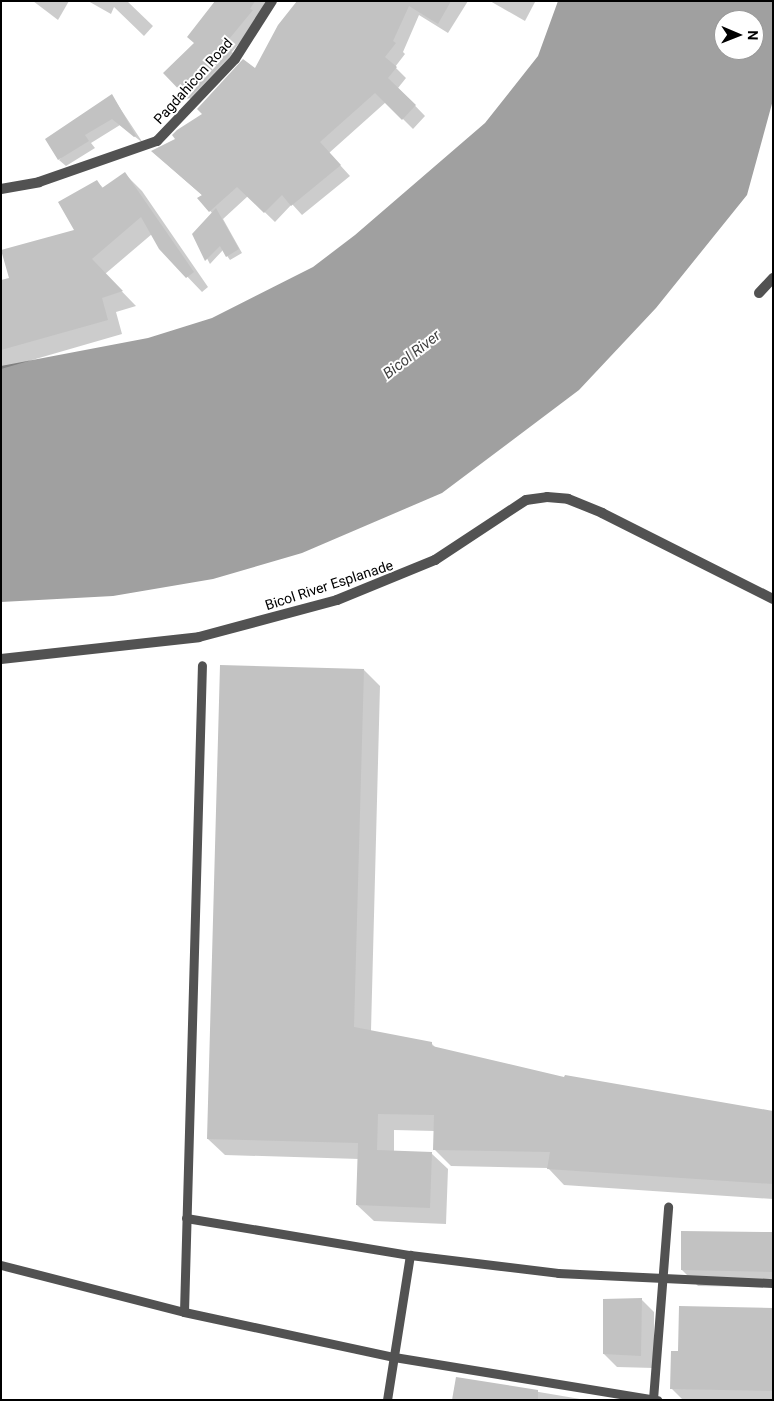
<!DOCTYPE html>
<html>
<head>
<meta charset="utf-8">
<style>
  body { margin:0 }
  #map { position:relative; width:774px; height:1401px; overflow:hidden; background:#fff; font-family:Roboto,sans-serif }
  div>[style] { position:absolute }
  .water>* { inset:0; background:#a0a0a0 }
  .shadow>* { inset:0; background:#0003 }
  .building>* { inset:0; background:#c2c2c2 }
  .service>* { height:9px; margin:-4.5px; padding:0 4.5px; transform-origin:4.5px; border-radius:4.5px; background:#525252 }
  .minor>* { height:10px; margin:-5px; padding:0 5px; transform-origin:5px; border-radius:5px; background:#525252 }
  span { translate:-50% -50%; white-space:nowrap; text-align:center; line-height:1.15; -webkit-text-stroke:4px #fff; paint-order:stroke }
  .street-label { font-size:14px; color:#000 }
  .water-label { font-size:15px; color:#414141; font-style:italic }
  .frame { position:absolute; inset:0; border:2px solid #000; pointer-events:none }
  .north { position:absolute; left:714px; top:10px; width:50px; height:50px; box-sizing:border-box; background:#fff; border:1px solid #999; border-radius:50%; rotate:91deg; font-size:14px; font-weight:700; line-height:20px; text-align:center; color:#000 }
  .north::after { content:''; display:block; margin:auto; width:18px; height:22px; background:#000; clip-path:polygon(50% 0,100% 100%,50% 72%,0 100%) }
</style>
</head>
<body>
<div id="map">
  <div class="water">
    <div style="clip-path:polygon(evenodd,558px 1px,773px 1px,773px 100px,747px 195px,656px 308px,579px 390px,442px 493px,302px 553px,213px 579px,113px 596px,1px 602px,1px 366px,148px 338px,212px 318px,313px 267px,355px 235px,485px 123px,538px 56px,558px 1px,724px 20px,754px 20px,754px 50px,724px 50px,724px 20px)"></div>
  </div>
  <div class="shadow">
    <div style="clip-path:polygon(33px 1px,69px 1px,58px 20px)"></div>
    <div style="clip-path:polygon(88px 1px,127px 1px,153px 26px,144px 36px,114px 7px,111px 14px)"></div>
    <div style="clip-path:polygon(216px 1px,266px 1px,255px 24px,232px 52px,239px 59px,196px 105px,165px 73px,195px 44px)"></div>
    <div style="clip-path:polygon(298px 1px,468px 1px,448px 33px,419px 15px,403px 52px,405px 54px,395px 67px,406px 78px,398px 88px,425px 116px,413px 129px,386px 102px,329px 153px,350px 176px,302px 215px,292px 204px,275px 222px,248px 196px,223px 219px,242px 253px,230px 260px,223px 250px,210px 264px,194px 234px,213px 214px,199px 199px,203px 196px,153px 152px,177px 139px,255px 70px)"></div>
    <div style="clip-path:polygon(490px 1px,535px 1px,535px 2px,525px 21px)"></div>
    <div style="clip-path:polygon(112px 96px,143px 143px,120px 125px,91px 143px,95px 148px,66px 166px,59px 160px)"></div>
    <div style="clip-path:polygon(127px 176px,142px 191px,208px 287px,202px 292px,160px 248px,152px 234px,105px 274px,136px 306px,116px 312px,122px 334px,1px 369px,1px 281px,11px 279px,76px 230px,97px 181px,103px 188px)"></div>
    <div style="clip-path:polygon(364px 670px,380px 686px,371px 1031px,431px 1043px,436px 1048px,565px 1079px,773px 1112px,773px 1199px,564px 1185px,548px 1168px,451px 1166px,434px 1149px,435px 1131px,394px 1130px,394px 1152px,431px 1153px,448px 1169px,446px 1224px,374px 1221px,357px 1205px,359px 1159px,225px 1155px,208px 1139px)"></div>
    <div style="clip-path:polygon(773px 1233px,773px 1287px,698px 1286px,682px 1270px)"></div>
    <div style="clip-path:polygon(642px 1300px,654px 1312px,654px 1368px,617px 1367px,604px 1354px)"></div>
    <div style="clip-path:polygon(773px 1309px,773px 1400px,683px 1400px,672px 1389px,679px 1352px)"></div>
    <div style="clip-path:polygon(457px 1378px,586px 1400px,454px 1400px)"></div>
  </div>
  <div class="building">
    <div style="clip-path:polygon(215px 1px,255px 1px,250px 9px,253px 10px,225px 44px,232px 50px,230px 55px,188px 99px,163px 73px,194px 43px,187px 37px)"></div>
    <div style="clip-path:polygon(297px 1px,451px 1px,438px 24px,409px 6px,393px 41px,396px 43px,385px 57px,397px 67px,388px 78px,416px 105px,402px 120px,375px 93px,320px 142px,341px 165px,291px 206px,282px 195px,264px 213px,237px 187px,209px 212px,197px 198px,202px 195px,151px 151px,175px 139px,172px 135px,177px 130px,202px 114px,197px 109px,243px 59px,255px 68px,278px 25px)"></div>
    <div style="clip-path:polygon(112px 94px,136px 136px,134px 137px,112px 119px,85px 135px,89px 141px,58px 160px,45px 139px)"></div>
    <div style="clip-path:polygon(125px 172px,194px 272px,186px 278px,159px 249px,141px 217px,92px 259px,123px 291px,102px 298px,108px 320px,1px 350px,1px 280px,9px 278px,1px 250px,74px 230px,58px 202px,97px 180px,102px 188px)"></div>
    <div style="clip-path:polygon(216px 208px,239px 249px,226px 257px,220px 246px,205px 261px,192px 234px)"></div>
    <div style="clip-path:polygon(220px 665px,364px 669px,354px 1027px,432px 1042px,432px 1046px,564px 1077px,565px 1075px,773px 1111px,773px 1184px,547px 1169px,550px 1152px,433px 1150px,434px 1115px,378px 1114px,377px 1150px,432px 1152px,430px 1208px,356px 1205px,358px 1143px,207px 1139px)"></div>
    <div style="clip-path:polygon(681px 1231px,773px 1232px,773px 1272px,681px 1270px)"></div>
    <div style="clip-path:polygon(642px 1298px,641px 1356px,603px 1354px,603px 1299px)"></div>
    <div style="clip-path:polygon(679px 1306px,773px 1308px,773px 1391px,670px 1389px,671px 1351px,678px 1351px)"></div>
    <div style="clip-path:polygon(456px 1377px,538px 1390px,538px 1400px,452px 1400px)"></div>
  </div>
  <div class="service">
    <div style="left:186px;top:1218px;width:227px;rotate:9.4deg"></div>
    <div style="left:410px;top:1255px;width:149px;rotate:6.9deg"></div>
    <div style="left:558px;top:1273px;width:215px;rotate:2.7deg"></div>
    <div style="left:1px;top:1265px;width:189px;rotate:14.4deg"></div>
    <div style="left:184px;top:1312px;width:215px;rotate:12.1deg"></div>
    <div style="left:394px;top:1357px;width:267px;rotate:9.3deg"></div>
    <div style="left:184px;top:1312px;width:647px;rotate:-88.41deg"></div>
    <div style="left:653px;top:1399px;width:193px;rotate:-85.5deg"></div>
    <div style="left:387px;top:1400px;width:147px;rotate:-81deg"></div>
  </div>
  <div class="minor">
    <div style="left:1px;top:189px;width:39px;rotate:-10deg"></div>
    <div style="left:39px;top:182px;width:125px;rotate:-19.2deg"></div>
    <div style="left:157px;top:141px;width:113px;rotate:-46.4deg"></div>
    <div style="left:235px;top:59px;width:69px;rotate:-57.5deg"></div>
    <div style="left:759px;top:293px;width:21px;rotate:-47deg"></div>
    <div style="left:1px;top:659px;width:199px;rotate:-6.3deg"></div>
    <div style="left:199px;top:637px;width:143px;rotate:-15deg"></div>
    <div style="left:337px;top:600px;width:106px;rotate:-22.2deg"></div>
    <div style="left:435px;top:560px;width:109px;rotate:-33.4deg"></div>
    <div style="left:526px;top:500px;width:21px;rotate:-8deg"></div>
    <div style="left:547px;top:497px;width:21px;rotate:5deg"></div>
    <div style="left:568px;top:499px;width:37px;rotate:22deg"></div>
    <div style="left:602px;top:513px;width:191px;rotate:26.7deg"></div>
  </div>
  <div class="street-label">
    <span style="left:193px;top:81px;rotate:-48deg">Pagdahicon Road</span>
    <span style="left:329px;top:585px;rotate:-18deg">Bicol River Esplanade</span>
  </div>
  <div class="water-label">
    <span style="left:412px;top:355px;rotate:-38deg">Bicol River</span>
  </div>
  <div class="frame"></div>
  <div class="north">N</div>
</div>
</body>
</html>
